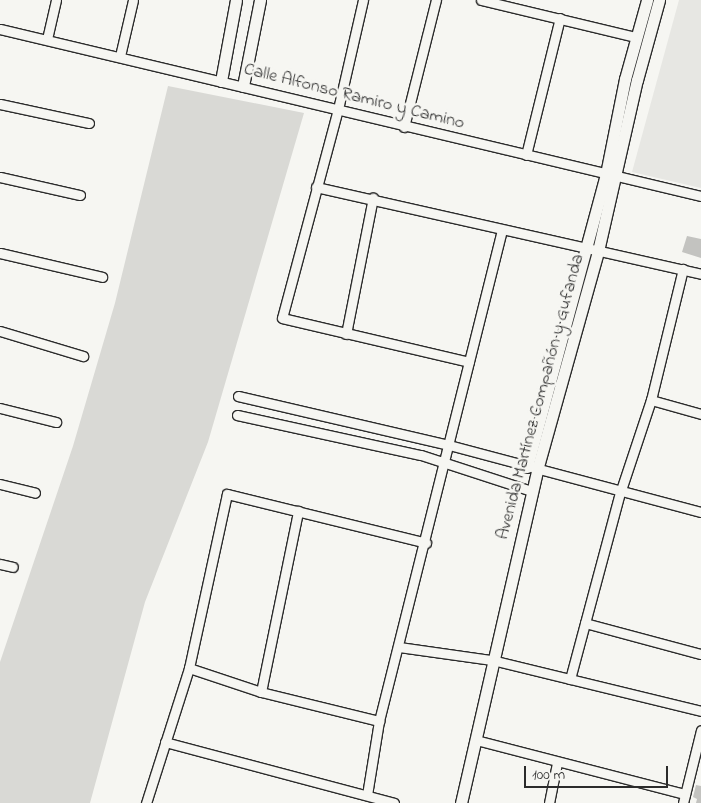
<!DOCTYPE html>
<html>
<head>
<meta charset="utf-8">
<style>
  body { margin:0 }
  #map { position:relative; width:701px; height:803px; overflow:hidden; background:#f6f6f2; font-family:"Indie Flower",sans-serif }
  div>[style] { position:absolute }
  .built>* { inset:0; background:#e7e7e3 }
  .green>* { inset:0; background:#d9d9d5 }
  .building>* { inset:0; background:#c3c3c0 }
  .roads { filter:drop-shadow(1px 0 #2b2b2b) drop-shadow(-1px 0 #2b2b2b) drop-shadow(0 1px #2b2b2b) drop-shadow(0 -1px #2b2b2b) }
  .minor>* { height:9px; margin:-4.5px; padding:0 4.5px; transform-origin:4.5px; border-radius:4.5px; background:#f6f6f2 }
  .tertiary>* { height:11px; margin:-5.5px; padding:0 5.5px; transform-origin:5.5px; border-radius:5.5px; background:#f6f6f2 }
  span { translate:-50% -50%; white-space:nowrap; text-align:center; line-height:1.15; -webkit-text-stroke:5px #f6f6f2; paint-order:stroke }
  .street-label { font-size:18px; color:#2b2b2b }
  .scale { position:absolute; left:524px; top:766px; width:144px; height:22px; box-sizing:border-box; border:2px solid #2b2b2b; border-top:0; padding-left:6px; font-size:15px; line-height:18px; white-space:nowrap; color:#2b2b2b; -webkit-text-stroke:4px #f6f6f2; paint-order:stroke }
</style>
</head>
<body>
<div id="map">
  <div class="built">
    <div style="clip-path:polygon(679px 0,701px 0,701px 188px,632px 172px)"></div>
  </div>
  <div class="green">
    <div style="clip-path:polygon(168px 86px,304px 113px,208px 442px,145px 602px,90px 803px,0 803px,0 662px,73px 446px,115px 303px)"></div>
  </div>
  <div class="building">
    <div style="clip-path:polygon(687px 236px,701px 239px,701px 258px,682px 252px)"></div>
    <div style="clip-path:polygon(696px 785px,701px 786px,701px 803px,696px 803px,697px 799px,693px 797px)"></div>
  </div>
  <div class="roads">
    <div class="minor">
      <div style="left:363px;top:0;width:112px;rotate:102.9deg"></div>
      <div style="left:338px;top:109px;width:216px;rotate:105deg"></div>
      <div style="left:282px;top:318px;width:192px;rotate:13.2deg"></div>
      <div style="left:481px;top:0;width:158px;rotate:13.5deg"></div>
      <div style="left:0;top:29px;width:721px;rotate:13.4deg"></div>
      <div style="left:47px;top:39px;width:40px;rotate:-77deg"></div>
      <div style="left:120px;top:56px;width:57px;rotate:-76.9deg"></div>
      <div style="left:0;top:104px;width:91px;rotate:12.1deg"></div>
      <div style="left:404px;top:127px;width:131px;rotate:-75.9deg"></div>
      <div style="left:526px;top:155px;width:141px;rotate:-76.1deg"></div>
      <div style="left:0;top:177px;width:82px;rotate:12.7deg"></div>
      <div style="left:316px;top:187px;width:395px;rotate:12.7deg"></div>
      <div style="left:0;top:253px;width:105px;rotate:13.2deg"></div>
      <div style="left:0;top:331px;width:87px;rotate:16.8deg"></div>
      <div style="left:346px;top:334px;width:139px;rotate:-78.8deg"></div>
      <div style="left:238px;top:396px;width:217px;rotate:13.1deg"></div>
      <div style="left:449px;top:445px;width:261px;rotate:14.9deg"></div>
      <div style="left:651px;top:400px;width:52px;rotate:15.6deg"></div>
      <div style="left:0;top:408px;width:58px;rotate:14deg"></div>
      <div style="left:237px;top:415px;width:188px;rotate:12.3deg"></div>
      <div style="left:421px;top:455px;width:117px;rotate:18deg"></div>
      <div style="left:0;top:484px;width:36px;rotate:14deg"></div>
      <div style="left:0;top:564px;width:13px;rotate:13deg"></div>
      <div style="left:585px;top:623px;width:120px;rotate:15deg"></div>
      <div style="left:399px;top:647px;width:94px;rotate:8deg"></div>
      <div style="left:492px;top:660px;width:215px;rotate:13.7deg"></div>
      <div style="left:189px;top:668px;width:76px;rotate:18.4deg"></div>
      <div style="left:261px;top:692px;width:122px;rotate:13.8deg"></div>
      <div style="left:570px;top:679px;width:193px;rotate:-75deg"></div>
      <div style="left:620px;top:493px;width:98px;rotate:-71.6deg"></div>
      <div style="left:651px;top:400px;width:135px;rotate:-76.3deg"></div>
      <div style="left:261px;top:692px;width:185px;rotate:-78.4deg"></div>
      <div style="left:476px;top:740px;width:216px;rotate:14.5deg"></div>
      <div style="left:165px;top:742px;width:237px;rotate:14.9deg"></div>
      <div style="left:367px;top:795px;width:75px;rotate:-80.8deg"></div>
      <div style="left:379px;top:721px;width:506px;rotate:-75.94deg"></div>
      <div style="left:146px;top:803px;width:142px;rotate:-72.3deg"></div>
      <div style="left:189px;top:668px;width:178px;rotate:-77.7deg"></div>
      <div style="left:227px;top:494px;width:205px;rotate:13.8deg"></div>
      <div style="left:549px;top:803px;width:41px;rotate:-78.7deg"></div>
      <div style="left:683px;top:803px;width:75px;rotate:-76.1deg"></div>
    </div>
    <div class="tertiary">
      <div style="left:221px;top:81px;width:82px;rotate:-79.5deg"></div>
      <div style="left:243px;top:86px;width:88px;rotate:-78.8deg"></div>
      <div style="left:527px;top:467px;width:303px;rotate:-74.9deg"></div>
      <div style="left:606px;top:174px;width:97px;rotate:-78.7deg"></div>
      <div style="left:625px;top:79px;width:82px;rotate:-74.4deg"></div>
      <div style="left:461px;top:803px;width:342px;rotate:-77.1deg"></div>
      <div style="left:537px;top:470px;width:227px;rotate:-74.4deg"></div>
      <div style="left:598px;top:251px;width:175px;rotate:-77.2deg"></div>
      <div style="left:637px;top:80px;width:83px;rotate:-74.6deg"></div>
    </div>
  </div>
  <div class="street-label">
    <span style="left:354px;top:97px;rotate:14deg">Calle Alfonso Ramiro y Camino</span>
    <span style="left:541px;top:397px;rotate:-75deg">Avenida Martínez Compañón y Gufanda</span>
  </div>
  <div class="scale">100 m</div>
</div>
</body>
</html>
